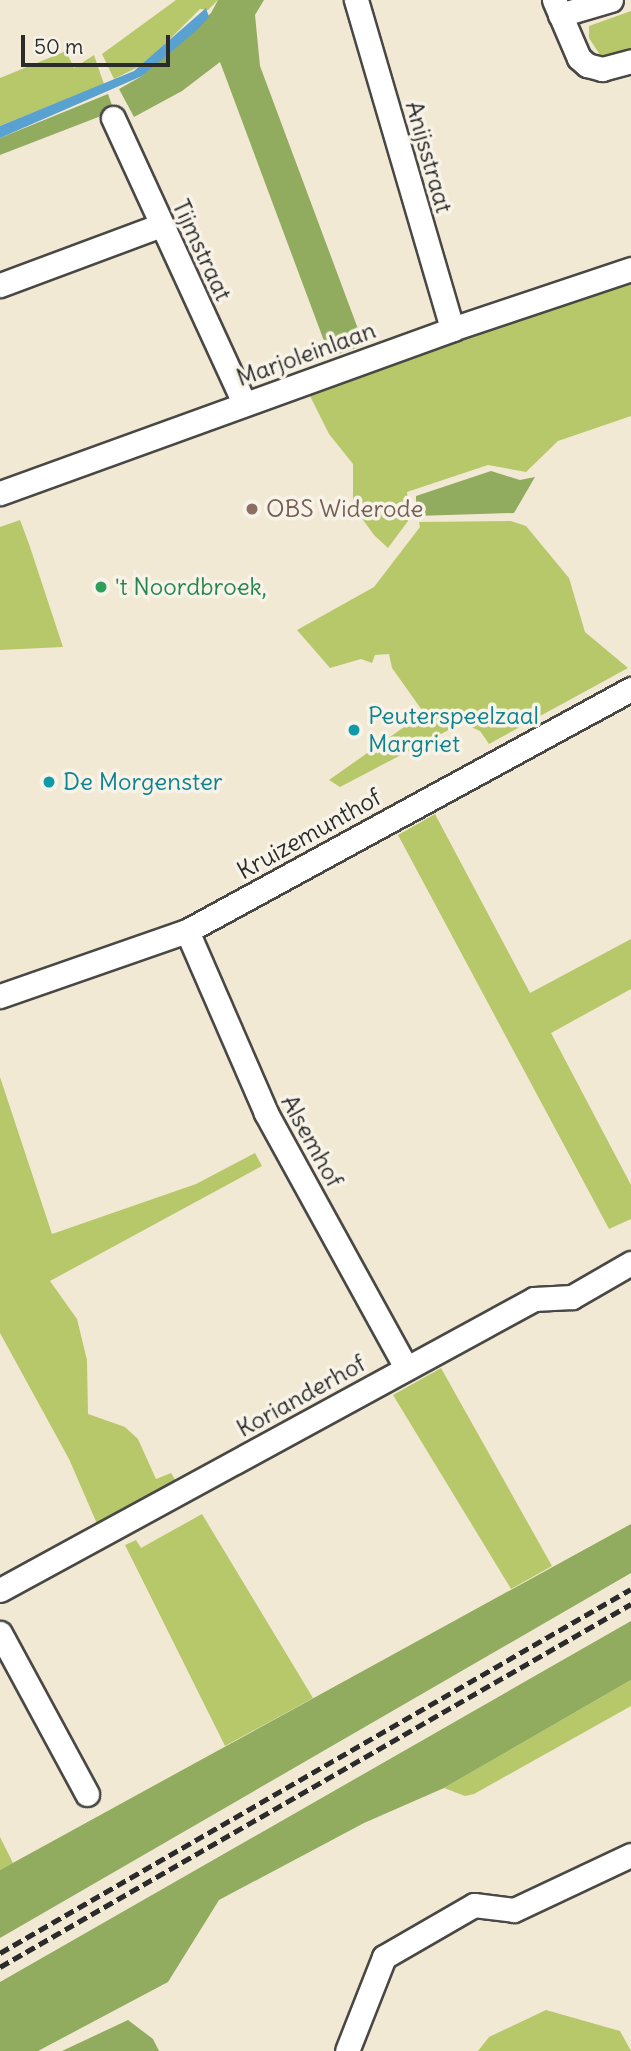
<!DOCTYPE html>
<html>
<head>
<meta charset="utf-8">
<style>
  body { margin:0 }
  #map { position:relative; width:631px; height:2051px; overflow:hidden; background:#f2e9d4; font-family:Delius,sans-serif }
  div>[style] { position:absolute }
  .green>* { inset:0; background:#b7c86b }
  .forest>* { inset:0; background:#91ac5f }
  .water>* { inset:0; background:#59a1d0 }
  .roads { filter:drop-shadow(2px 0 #494844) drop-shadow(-2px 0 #494844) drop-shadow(0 2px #494844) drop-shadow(0 -2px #494844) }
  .minor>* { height:23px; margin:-11.5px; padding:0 11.5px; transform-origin:11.5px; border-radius:11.5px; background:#fff }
  .rail>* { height:5px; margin-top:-2.5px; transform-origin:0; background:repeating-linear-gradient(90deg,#2b2b2b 0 10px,transparent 0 15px) }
  .dots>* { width:19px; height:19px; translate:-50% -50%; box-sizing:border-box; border:4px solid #f7f3e8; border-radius:50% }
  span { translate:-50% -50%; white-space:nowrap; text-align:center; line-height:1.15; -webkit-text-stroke:7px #f7f3e8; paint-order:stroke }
  .street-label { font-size:24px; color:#2b2b2b }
  .education-label { font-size:24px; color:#785e54 }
  .left { translate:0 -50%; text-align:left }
  .leisure-label { font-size:24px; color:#27864d }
  .culture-label { font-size:24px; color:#0d838f }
  .scale { position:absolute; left:21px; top:35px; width:149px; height:32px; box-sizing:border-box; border:4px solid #2b2b2b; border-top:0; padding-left:9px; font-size:21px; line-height:24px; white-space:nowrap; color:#2b2b2b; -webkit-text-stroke:5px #f7f3e8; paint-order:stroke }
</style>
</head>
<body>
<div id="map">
  <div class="green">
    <div style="clip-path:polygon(176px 0,218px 0,208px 10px,200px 9px,146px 63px,114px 79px,102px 54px)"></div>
    <div style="clip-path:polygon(631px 11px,631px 57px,604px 61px,589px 38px,589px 26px)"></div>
    <div style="clip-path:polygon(66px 51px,74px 68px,94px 55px,104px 84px,0 126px,0 78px)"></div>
    <div style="clip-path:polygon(631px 282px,631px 416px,558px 441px,526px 472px,488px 465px,407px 492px,411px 517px,388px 548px,374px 535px,353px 506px,353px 464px,329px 434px,309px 394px)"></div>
    <div style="clip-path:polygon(20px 520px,29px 544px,63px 647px,0 650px,0 527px)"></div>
    <div style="clip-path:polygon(511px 521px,526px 526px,569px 578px,585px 632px,628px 668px,489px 744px,480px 731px,462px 723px,340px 787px,329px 780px,424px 713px,392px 668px,389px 654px,375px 655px,372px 663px,361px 659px,330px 668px,297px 630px,374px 587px,420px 527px,419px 522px)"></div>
    <div style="clip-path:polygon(435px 814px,530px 993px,631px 939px,631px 989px,551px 1033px,631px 1185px,631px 1219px,609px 1229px,398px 835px)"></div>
    <div style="clip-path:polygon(0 1077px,52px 1234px,196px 1184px,255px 1153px,262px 1166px,50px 1281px,77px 1319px,87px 1360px,88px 1414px,125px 1427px,138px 1439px,156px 1479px,171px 1473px,177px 1483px,98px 1526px,69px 1459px,0 1333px)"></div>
    <div style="clip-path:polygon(441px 1368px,552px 1566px,511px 1589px,393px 1395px)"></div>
    <div style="clip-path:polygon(202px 1514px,313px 1698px,225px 1746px,125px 1545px,136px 1540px,141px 1548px)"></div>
    <div style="clip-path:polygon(631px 1680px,631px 1706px,474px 1794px,465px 1796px,444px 1788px)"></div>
    <div style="clip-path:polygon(0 1837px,13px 1863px,0 1870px)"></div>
    <div style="clip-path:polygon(546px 2010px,620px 2031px,631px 2051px,478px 2051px,489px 2037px)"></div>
  </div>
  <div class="forest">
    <div style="clip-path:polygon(218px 0,264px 0,255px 15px,260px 66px,364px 345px,330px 357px,220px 62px,182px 91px,134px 117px,119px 89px,142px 76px,211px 13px)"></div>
    <div style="clip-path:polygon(108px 94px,114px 111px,0 155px,0 138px)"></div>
    <div style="clip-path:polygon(491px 471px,520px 480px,535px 477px,514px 513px,416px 516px,416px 496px)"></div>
    <div style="clip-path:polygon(631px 1524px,631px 1573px,0 1938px,0 1870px)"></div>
    <div style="clip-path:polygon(631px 1621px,631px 1680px,444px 1788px,364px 1823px,219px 1900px,168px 1982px,38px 2051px,0 2051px,0 1982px)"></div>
    <div style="clip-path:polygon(128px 2020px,153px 2039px,159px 2051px,62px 2051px)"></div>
  </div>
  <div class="water">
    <div style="clip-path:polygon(206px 8px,209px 17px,196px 31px,142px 76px,0 138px,0 126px,134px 71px)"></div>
  </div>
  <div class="roads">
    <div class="minor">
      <div style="left:356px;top:0;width:343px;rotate:73.7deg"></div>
      <div style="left:554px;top:0;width:63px;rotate:66.7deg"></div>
      <div style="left:579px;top:58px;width:11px;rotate:41deg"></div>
      <div style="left:587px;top:65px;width:16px;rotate:15deg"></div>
      <div style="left:602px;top:69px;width:30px;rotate:-15deg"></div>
      <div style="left:560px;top:15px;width:53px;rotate:-16.4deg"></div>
      <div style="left:113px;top:118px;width:314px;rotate:65.3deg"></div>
      <div style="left:0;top:285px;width:172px;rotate:-20.4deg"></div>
      <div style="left:0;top:493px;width:481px;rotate:-19.9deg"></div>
      <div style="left:452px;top:329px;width:189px;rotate:-18.5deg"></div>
      <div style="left:187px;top:931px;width:198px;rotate:66.5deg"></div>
      <div style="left:266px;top:1113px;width:291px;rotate:61.2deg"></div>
      <div style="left:0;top:996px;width:198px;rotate:-19.2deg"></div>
      <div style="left:187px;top:931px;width:506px;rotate:-28.59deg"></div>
      <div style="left:0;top:1590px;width:608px;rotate:-28.59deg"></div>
      <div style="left:534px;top:1299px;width:38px;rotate:-3deg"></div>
      <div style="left:572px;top:1297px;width:68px;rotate:-30deg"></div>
      <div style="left:0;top:1633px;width:183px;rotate:61.6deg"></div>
      <div style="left:347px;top:2051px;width:101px;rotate:-68.5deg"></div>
      <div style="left:384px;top:1957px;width:104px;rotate:-30deg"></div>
      <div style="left:474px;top:1905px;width:40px;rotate:7.1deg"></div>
      <div style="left:514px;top:1910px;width:129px;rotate:-25.2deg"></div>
    </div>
  </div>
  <div class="rail">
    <div style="left:0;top:1953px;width:728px;rotate:-29.98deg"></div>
    <div style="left:0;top:1967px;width:728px;rotate:-29.91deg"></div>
  </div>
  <div class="dots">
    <div style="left:252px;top:509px;background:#8d6e63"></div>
    <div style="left:101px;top:587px;background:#2e9e5b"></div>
    <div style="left:354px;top:730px;background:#0f9aa8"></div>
    <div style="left:49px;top:782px;background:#0f9aa8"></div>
  </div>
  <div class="street-label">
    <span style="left:429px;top:157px;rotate:74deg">Anijsstraat</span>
    <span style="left:202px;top:250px;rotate:65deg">Tijmstraat</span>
    <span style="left:306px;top:354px;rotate:-20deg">Marjoleinlaan</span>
    <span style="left:309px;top:834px;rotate:-29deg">Kruizemunthof</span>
    <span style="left:312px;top:1141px;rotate:61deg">Alsemhof</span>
    <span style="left:301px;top:1396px;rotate:-29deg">Korianderhof</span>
  </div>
  <div class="education-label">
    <span class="left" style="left:266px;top:509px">OBS Widerode</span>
  </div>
  <div class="leisure-label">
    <span class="left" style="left:115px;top:587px">'t Noordbroek,</span>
  </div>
  <div class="culture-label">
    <span class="left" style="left:368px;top:730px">Peuterspeelzaal<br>Margriet</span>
    <span class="left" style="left:63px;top:782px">De Morgenster</span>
  </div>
  <div class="scale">50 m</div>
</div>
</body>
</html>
